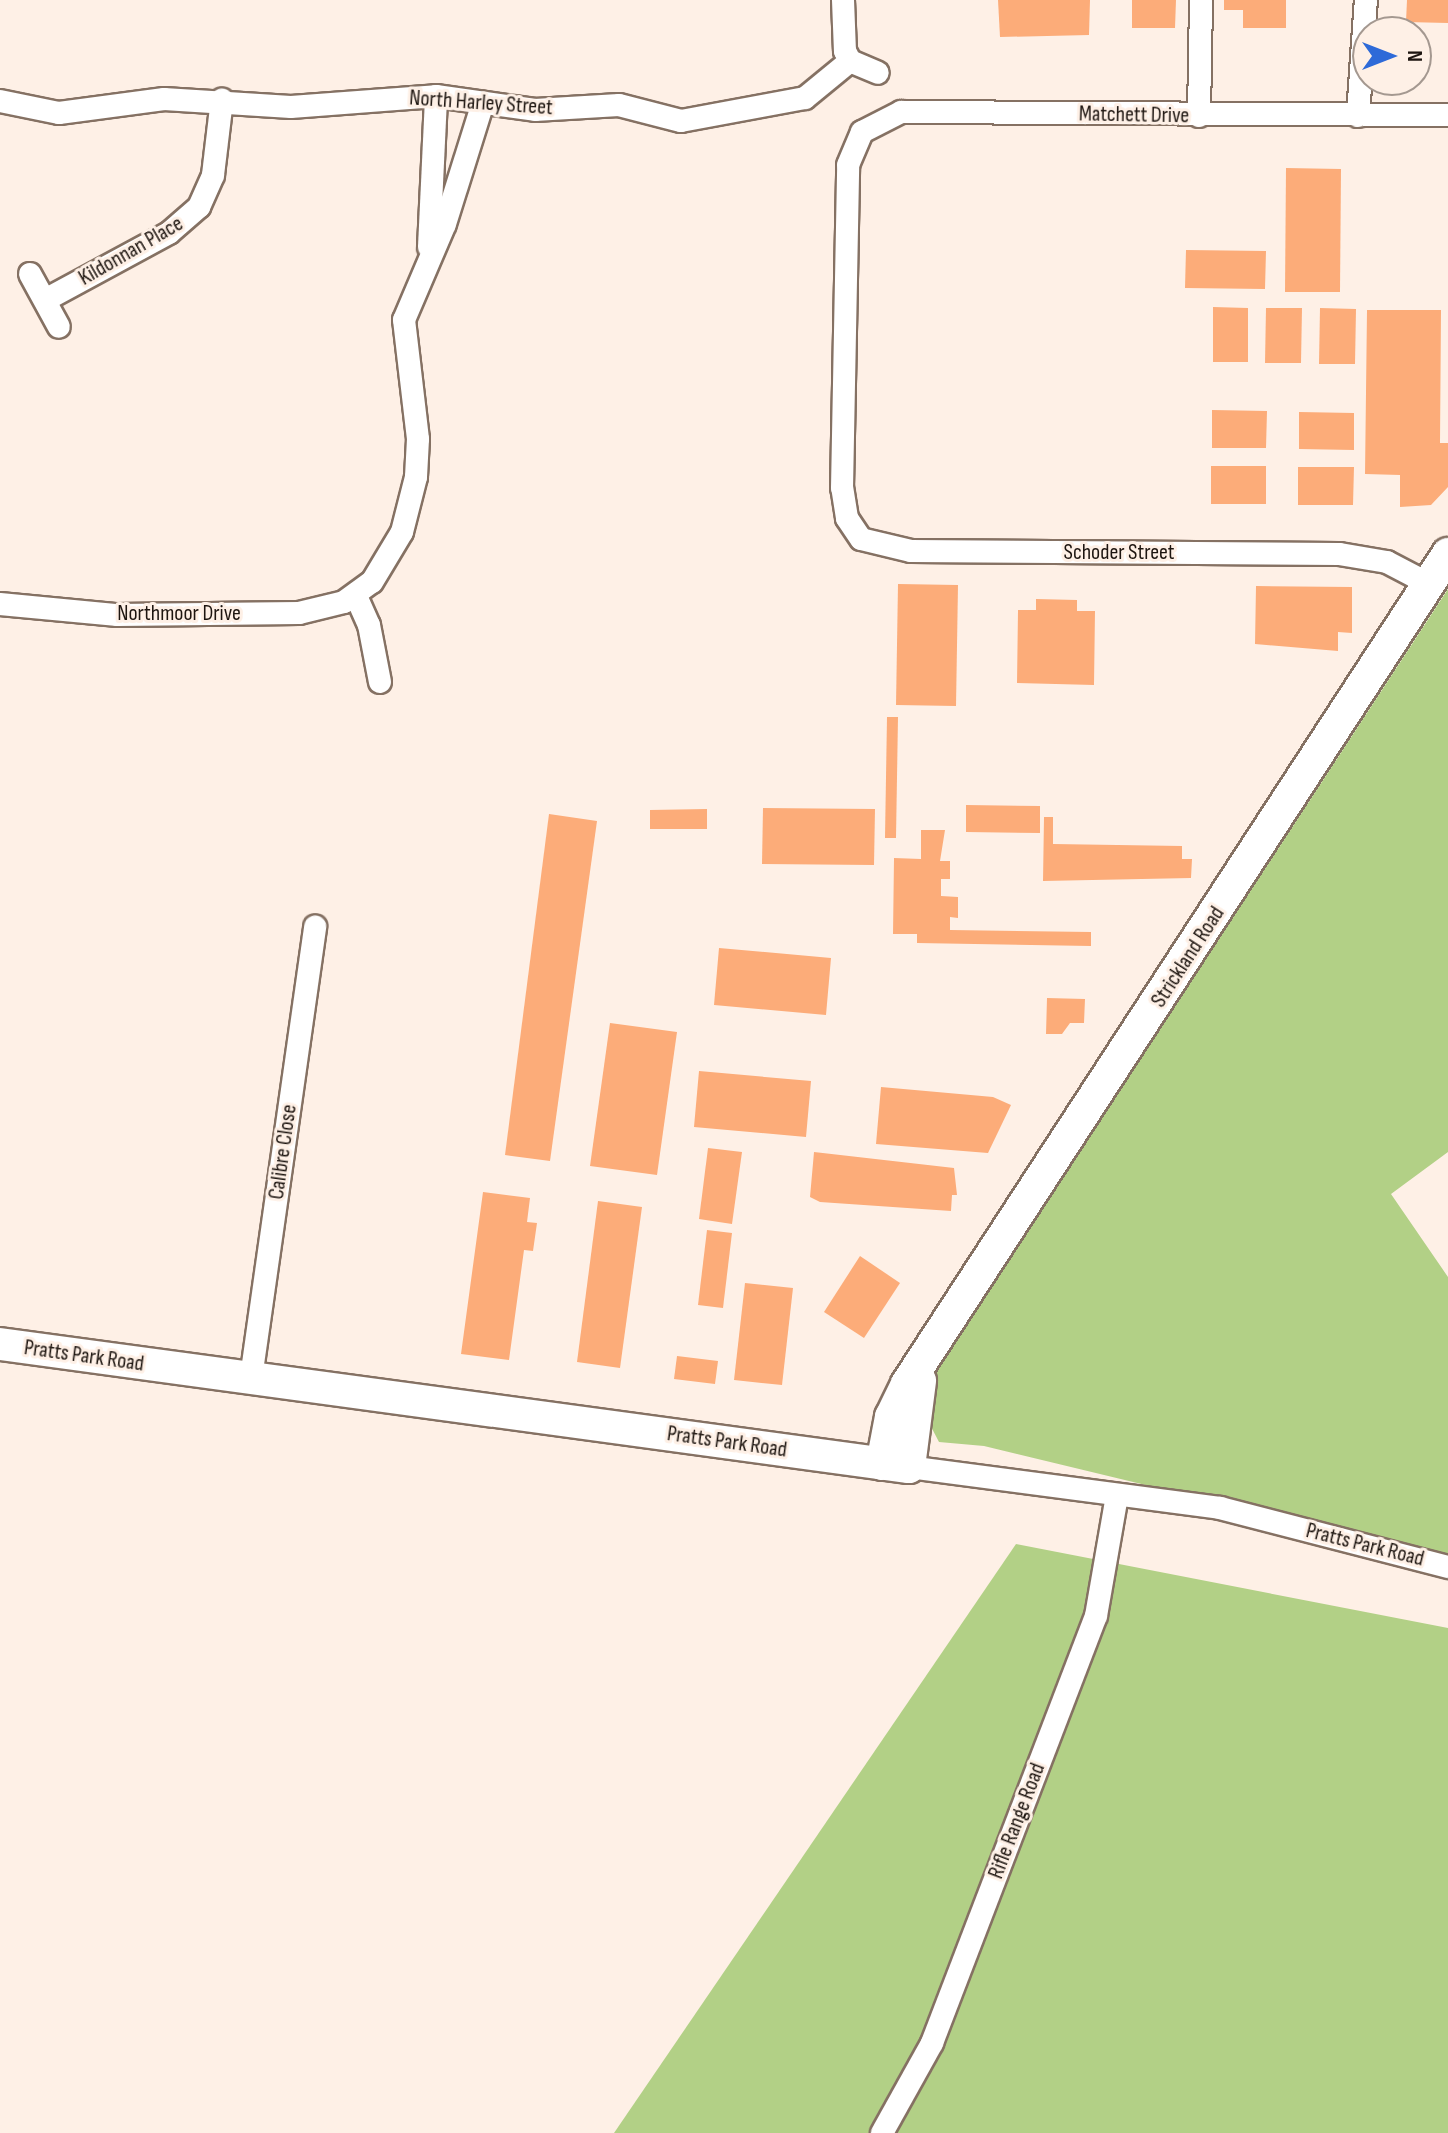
<!DOCTYPE html>
<html>
<head>
<meta charset="utf-8">
<style>
  body { margin:0 }
  #map { position:relative; width:1448px; height:2133px; overflow:hidden; background:#fef0e6; font-family:"Sofia Sans Condensed",sans-serif }
  div>[style] { position:absolute }
  .green>* { inset:0; background:#b2d086 }
  .building>* { inset:0; background:#fcac79 }
  .roads { filter:drop-shadow(2px 0 #857163) drop-shadow(-2px 0 #857163) drop-shadow(0 2px #857163) drop-shadow(0 -2px #857163) }
  .street>* { height:22px; margin:-11px; padding:0 11px; transform-origin:11px; border-radius:11px; background:#fff }
  .secondary>* { height:32px; margin:-16px; padding:0 16px; transform-origin:16px; border-radius:16px; background:#fff }
  span { translate:-50% -50%; white-space:nowrap; text-align:center; line-height:1.15; -webkit-text-stroke:6px #fef0e6; paint-order:stroke }
  .street-label { font-size:22px; color:#1d1510 }
  .north { position:absolute; left:1352px; top:16px; width:80px; height:80px; box-sizing:border-box; background:#fef0e6; border:2px solid #a49890; border-radius:50%; rotate:90deg; font-size:22px; font-weight:700; line-height:32px; text-align:center; color:#1d1510 }
  .north::after { content:''; display:block; margin:auto; width:28px; height:36px; background:#2e6ad8; clip-path:polygon(50% 0,100% 100%,50% 72%,0 100%) }
</style>
</head>
<body>
<div id="map">
  <div class="green">
    <div style="clip-path:polygon(1448px 589px,1448px 1152px,1391px 1194px,1448px 1277px,1448px 1558px,984px 1446px,939px 1442px,927px 1419px,932px 1378px)"></div>
    <div style="clip-path:polygon(1016px 1544px,1448px 1628px,1448px 2133px,614px 2133px)"></div>
  </div>
  <div class="building">
    <div style="clip-path:polygon(998px 0,1090px 0,1089px 35px,1000px 37px)"></div>
    <div style="clip-path:polygon(1132px 0,1176px 0,1175px 28px,1132px 28px)"></div>
    <div style="clip-path:polygon(1224px 0,1286px 0,1286px 28px,1243px 28px,1243px 10px,1224px 10px)"></div>
    <div style="clip-path:polygon(1407px 0,1448px 0,1448px 23px,1406px 22px)"></div>
    <div style="clip-path:polygon(1286px 168px,1341px 169px,1340px 292px,1285px 292px)"></div>
    <div style="clip-path:polygon(1186px 250px,1266px 251px,1265px 289px,1185px 288px)"></div>
    <div style="clip-path:polygon(1213px 307px,1248px 308px,1248px 362px,1213px 362px)"></div>
    <div style="clip-path:polygon(1266px 308px,1302px 308px,1301px 363px,1265px 363px)"></div>
    <div style="clip-path:polygon(1320px 308px,1356px 309px,1355px 364px,1319px 364px)"></div>
    <div style="clip-path:polygon(1367px 310px,1441px 310px,1440px 443px,1448px 443px,1448px 487px,1431px 505px,1400px 507px,1400px 475px,1365px 474px)"></div>
    <div style="clip-path:polygon(1212px 410px,1267px 411px,1266px 448px,1212px 448px)"></div>
    <div style="clip-path:polygon(1299px 412px,1354px 413px,1354px 450px,1299px 449px)"></div>
    <div style="clip-path:polygon(1211px 466px,1266px 466px,1266px 504px,1211px 504px)"></div>
    <div style="clip-path:polygon(1298px 467px,1354px 467px,1353px 505px,1298px 505px)"></div>
    <div style="clip-path:polygon(898px 584px,958px 585px,956px 706px,896px 705px)"></div>
    <div style="clip-path:polygon(1256px 586px,1352px 587px,1352px 633px,1338px 632px,1338px 651px,1255px 644px)"></div>
    <div style="clip-path:polygon(1036px 599px,1077px 600px,1077px 611px,1095px 611px,1094px 685px,1017px 683px,1018px 610px,1036px 610px)"></div>
    <div style="clip-path:polygon(887px 717px,898px 717px,896px 838px,885px 838px)"></div>
    <div style="clip-path:polygon(966px 805px,1040px 806px,1040px 833px,966px 832px)"></div>
    <div style="clip-path:polygon(763px 808px,875px 809px,874px 865px,762px 864px)"></div>
    <div style="clip-path:polygon(707px 809px,707px 829px,650px 829px,650px 810px)"></div>
    <div style="clip-path:polygon(549px 814px,597px 821px,550px 1161px,505px 1155px)"></div>
    <div style="clip-path:polygon(1044px 817px,1053px 817px,1053px 844px,1182px 846px,1182px 859px,1192px 859px,1191px 878px,1043px 881px)"></div>
    <div style="clip-path:polygon(921px 830px,945px 830px,940px 861px,950px 861px,950px 879px,941px 879px,941px 896px,958px 897px,958px 918px,950px 917px,950px 930px,1091px 932px,1091px 946px,917px 943px,917px 934px,893px 934px,894px 858px,921px 859px)"></div>
    <div style="clip-path:polygon(719px 948px,831px 958px,826px 1015px,714px 1005px)"></div>
    <div style="clip-path:polygon(1047px 998px,1085px 999px,1084px 1023px,1070px 1023px,1062px 1034px,1046px 1034px)"></div>
    <div style="clip-path:polygon(610px 1023px,677px 1032px,657px 1175px,590px 1166px)"></div>
    <div style="clip-path:polygon(699px 1071px,811px 1081px,806px 1137px,694px 1127px)"></div>
    <div style="clip-path:polygon(881px 1087px,993px 1097px,1011px 1105px,988px 1153px,876px 1144px)"></div>
    <div style="clip-path:polygon(708px 1148px,742px 1152px,732px 1224px,699px 1219px)"></div>
    <div style="clip-path:polygon(814px 1152px,954px 1168px,957px 1195px,952px 1195px,951px 1211px,820px 1202px,810px 1197px)"></div>
    <div style="clip-path:polygon(483px 1192px,530px 1198px,527px 1222px,537px 1223px,533px 1251px,524px 1250px,509px 1360px,461px 1354px)"></div>
    <div style="clip-path:polygon(598px 1201px,642px 1207px,620px 1368px,577px 1362px)"></div>
    <div style="clip-path:polygon(707px 1230px,732px 1233px,723px 1308px,698px 1305px)"></div>
    <div style="clip-path:polygon(860px 1256px,900px 1283px,864px 1338px,824px 1312px)"></div>
    <div style="clip-path:polygon(745px 1283px,793px 1288px,782px 1385px,734px 1380px)"></div>
    <div style="clip-path:polygon(677px 1356px,718px 1361px,715px 1384px,674px 1379px)"></div>
  </div>
  <div class="roads">
    <div class="street">
      <div style="left:843px;top:0;width:51px;rotate:87.8deg"></div>
      <div style="left:845px;top:51px;width:11px;rotate:63deg"></div>
      <div style="left:850px;top:61px;width:30px;rotate:23deg"></div>
      <div style="left:0;top:101px;width:60px;rotate:11.5deg"></div>
      <div style="left:59px;top:113px;width:106px;rotate:-7.6deg"></div>
      <div style="left:164px;top:99px;width:127px;rotate:3.6deg"></div>
      <div style="left:291px;top:107px;width:145px;rotate:-4.3deg"></div>
      <div style="left:436px;top:96px;width:100px;rotate:8deg"></div>
      <div style="left:535px;top:110px;width:84px;rotate:-3.4deg"></div>
      <div style="left:619px;top:105px;width:64px;rotate:14.5deg"></div>
      <div style="left:681px;top:121px;width:126px;rotate:-10.5deg"></div>
      <div style="left:805px;top:98px;width:58px;rotate:-39.4deg"></div>
      <div style="left:1199px;top:116px;width:116px;rotate:-89deg"></div>
      <div style="left:1358px;top:116px;width:116px;rotate:-86.1deg"></div>
      <div style="left:429px;top:247px;width:151px;rotate:-87.3deg"></div>
      <div style="left:30px;top:274px;width:60px;rotate:61.3deg"></div>
      <div style="left:47px;top:299px;width:139px;rotate:-28.4deg"></div>
      <div style="left:169px;top:233px;width:40px;rotate:-41deg"></div>
      <div style="left:199px;top:207px;width:35px;rotate:-66deg"></div>
      <div style="left:213px;top:175px;width:76px;rotate:-83.2deg"></div>
      <div style="left:1429px;top:584px;width:47px;rotate:-152.4deg"></div>
      <div style="left:1387px;top:562px;width:49px;rotate:-170.5deg"></div>
      <div style="left:1339px;top:554px;width:428px;rotate:-179.6deg"></div>
      <div style="left:911px;top:551px;width:51px;rotate:-166.5deg"></div>
      <div style="left:861px;top:539px;width:25px;rotate:-124deg"></div>
      <div style="left:847px;top:518px;width:30px;rotate:-99deg"></div>
      <div style="left:842px;top:488px;width:323px;rotate:-88.9deg"></div>
      <div style="left:848px;top:165px;width:36px;rotate:-67deg"></div>
      <div style="left:862px;top:132px;width:44px;rotate:-27.1deg"></div>
      <div style="left:901px;top:112px;width:547px;rotate:0.31deg"></div>
      <div style="left:356px;top:596px;width:32px;rotate:66deg"></div>
      <div style="left:369px;top:625px;width:58px;rotate:79.1deg"></div>
      <div style="left:0;top:604px;width:118px;rotate:5.4deg"></div>
      <div style="left:117px;top:615px;width:182px;rotate:-0.6deg"></div>
      <div style="left:299px;top:613px;width:46px;rotate:-13.7deg"></div>
      <div style="left:344px;top:602px;width:34px;rotate:-36deg"></div>
      <div style="left:372px;top:582px;width:58px;rotate:-59deg"></div>
      <div style="left:402px;top:532px;width:57px;rotate:-75.7deg"></div>
      <div style="left:416px;top:477px;width:38px;rotate:-87deg"></div>
      <div style="left:418px;top:439px;width:120px;rotate:-96.7deg"></div>
      <div style="left:404px;top:320px;width:104px;rotate:-66.9deg"></div>
      <div style="left:445px;top:224px;width:127px;rotate:-72.6deg"></div>
      <div style="left:251px;top:1378px;width:456px;rotate:-81.9deg"></div>
      <div style="left:909px;top:1467px;width:314px;rotate:7.5deg"></div>
      <div style="left:1220px;top:1508px;width:236px;rotate:14.5deg"></div>
      <div style="left:882px;top:2133px;width:103px;rotate:-60.9deg"></div>
      <div style="left:932px;top:2043px;width:457px;rotate:-69deg"></div>
      <div style="left:1096px;top:1616px;width:122px;rotate:-80.1deg"></div>
    </div>
    <div class="secondary">
      <div style="left:0;top:1344px;width:917px;rotate:7.71deg"></div>
      <div style="left:909px;top:1467px;width:87px;rotate:-82.7deg"></div>
      <div style="left:882px;top:1464px;width:48px;rotate:-79.2deg"></div>
      <div style="left:891px;top:1417px;width:37px;rotate:-64deg"></div>
      <div style="left:907px;top:1384px;width:991px;rotate:-56.9deg"></div>
    </div>
  </div>
  <div class="street-label">
    <span style="left:481px;top:103px;rotate:4deg">North Harley Street</span>
    <span style="left:1134px;top:115px;rotate:1deg">Matchett Drive</span>
    <span style="left:131px;top:251px;rotate:-30deg">Kildonnan Place</span>
    <span style="left:1119px;top:553px">Schoder Street</span>
    <span style="left:179px;top:614px">Northmoor Drive</span>
    <span style="left:1188px;top:957px;rotate:-57deg">Strickland Road</span>
    <span style="left:283px;top:1152px;rotate:-82deg">Calibre Close</span>
    <span style="left:84px;top:1356px;rotate:8deg">Pratts Park Road</span>
    <span style="left:727px;top:1442px;rotate:8deg">Pratts Park Road</span>
    <span style="left:1365px;top:1545px;rotate:14deg">Pratts Park Road</span>
    <span style="left:1017px;top:1821px;rotate:-69deg">Rifle Range Road</span>
  </div>
  <div class="north">N</div>
</div>
</body>
</html>
